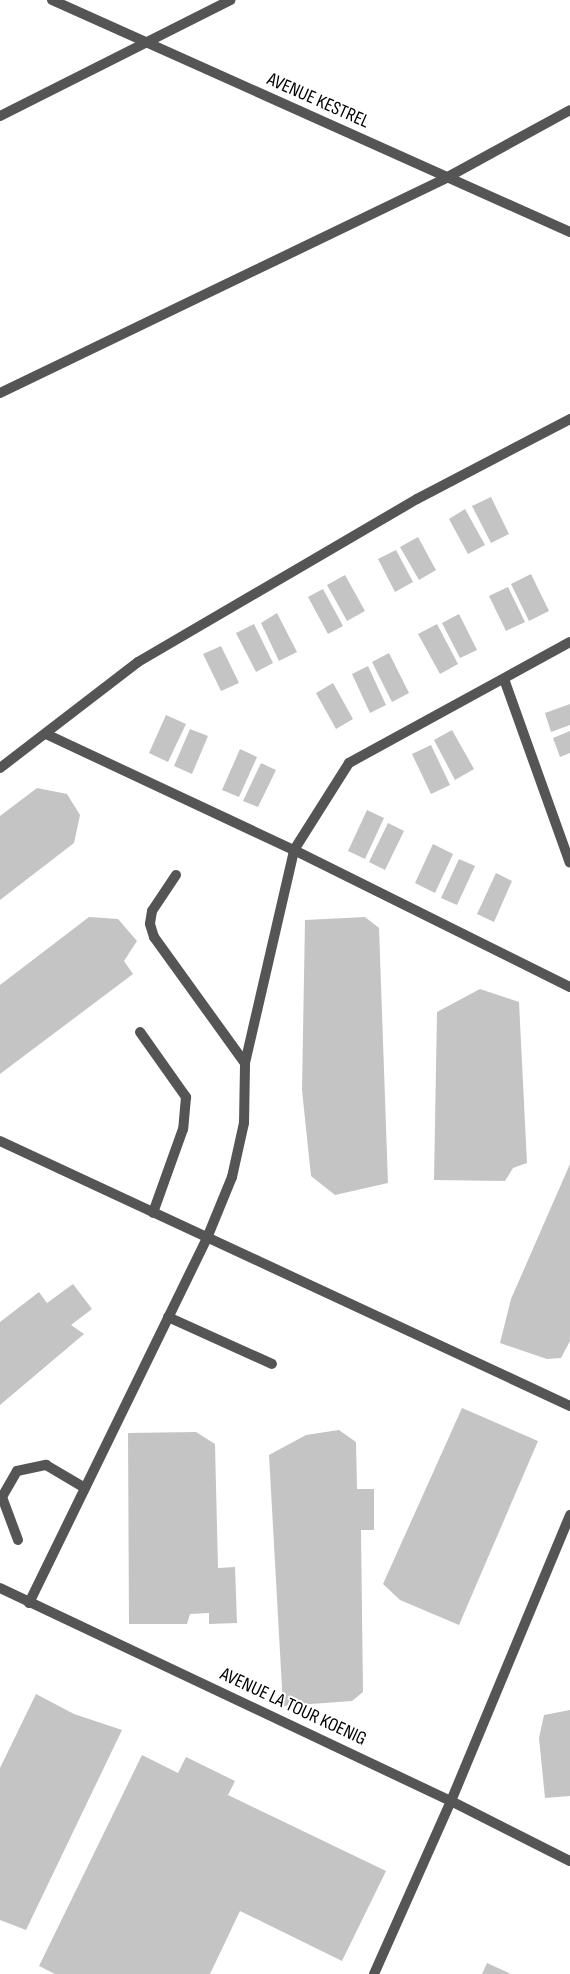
<!DOCTYPE html>
<html>
<head>
<meta charset="utf-8">
<style>
  body { margin:0 }
  #map { position:relative; width:570px; height:1974px; overflow:hidden; background:#fff; font-family:"Sofia Sans Condensed",sans-serif }
  div>[style] { position:absolute }
  .building>* { inset:0; background:#c4c4c4 }
  .lane>* { height:10px; margin:-5px; padding:0 5px; transform-origin:5px; border-radius:5px; background:#555 }
  .street>* { height:10px; margin:-5px; padding:0 5px; transform-origin:5px; border-radius:5px; background:#555 }
  span { translate:-50% -50%; white-space:nowrap; text-align:center; line-height:1.15; -webkit-text-stroke:4px #fff; paint-order:stroke }
  .street-label { font-size:19px; color:#000 }
</style>
</head>
<body>
<div id="map">
  <div class="building">
    <div style="clip-path:polygon(491px 497px,509px 534px,491px 543px,472px 506px)"></div>
    <div style="clip-path:polygon(465px 509px,485px 545px,468px 554px,449px 519px)"></div>
    <div style="clip-path:polygon(418px 537px,436px 570px,419px 580px,400px 547px)"></div>
    <div style="clip-path:polygon(396px 550px,413px 582px,395px 592px,378px 559px)"></div>
    <div style="clip-path:polygon(531px 574px,549px 611px,529px 621px,511px 584px)"></div>
    <div style="clip-path:polygon(345px 575px,365px 611px,347px 621px,327px 585px)"></div>
    <div style="clip-path:polygon(508px 587px,525px 622px,506px 631px,489px 596px)"></div>
    <div style="clip-path:polygon(323px 589px,343px 626px,328px 634px,308px 597px)"></div>
    <div style="clip-path:polygon(277px 613px,297px 652px,279px 661px,261px 623px)"></div>
    <div style="clip-path:polygon(459px 614px,477px 650px,460px 658px,442px 623px)"></div>
    <div style="clip-path:polygon(254px 624px,273px 663px,256px 672px,236px 633px)"></div>
    <div style="clip-path:polygon(437px 624px,458px 664px,440px 674px,418px 634px)"></div>
    <div style="clip-path:polygon(221px 646px,239px 683px,221px 691px,203px 654px)"></div>
    <div style="clip-path:polygon(389px 653px,409px 693px,392px 702px,372px 662px)"></div>
    <div style="clip-path:polygon(368px 666px,386px 705px,370px 713px,352px 674px)"></div>
    <div style="clip-path:polygon(333px 683px,353px 719px,336px 729px,316px 693px)"></div>
    <div style="clip-path:polygon(570px 704px,570px 725px,551px 732px,545px 713px)"></div>
    <div style="clip-path:polygon(166px 715px,186px 724px,168px 762px,149px 753px)"></div>
    <div style="clip-path:polygon(190px 729px,208px 736px,192px 774px,174px 766px)"></div>
    <div style="clip-path:polygon(452px 730px,474px 769px,455px 780px,434px 740px)"></div>
    <div style="clip-path:polygon(570px 731px,570px 753px,560px 757px,553px 738px)"></div>
    <div style="clip-path:polygon(431px 745px,450px 785px,431px 794px,412px 754px)"></div>
    <div style="clip-path:polygon(240px 749px,257px 757px,239px 797px,222px 790px)"></div>
    <div style="clip-path:polygon(261px 763px,276px 770px,258px 807px,243px 801px)"></div>
    <div style="clip-path:polygon(37px 788px,67px 794px,80px 815px,74px 843px,0 900px,0 816px)"></div>
    <div style="clip-path:polygon(367px 810px,384px 818px,365px 859px,348px 851px)"></div>
    <div style="clip-path:polygon(388px 823px,404px 831px,385px 870px,369px 862px)"></div>
    <div style="clip-path:polygon(433px 844px,453px 854px,435px 893px,415px 883px)"></div>
    <div style="clip-path:polygon(459px 859px,475px 866px,457px 905px,441px 898px)"></div>
    <div style="clip-path:polygon(496px 873px,512px 881px,494px 922px,477px 914px)"></div>
    <div style="clip-path:polygon(89px 917px,118px 919px,137px 941px,124px 961px,133px 974px,0 1074px,0 985px)"></div>
    <div style="clip-path:polygon(365px 917px,379px 928px,388px 1183px,335px 1195px,311px 1176px,302px 1090px,305px 920px)"></div>
    <div style="clip-path:polygon(480px 989px,519px 1002px,527px 1163px,513px 1168px,505px 1181px,434px 1180px,437px 1012px)"></div>
    <div style="clip-path:polygon(570px 1164px,570px 1341px,561px 1358px,547px 1359px,500px 1343px,511px 1299px)"></div>
    <div style="clip-path:polygon(73px 1284px,92px 1309px,71px 1325px,84px 1334px,0 1405px,0 1322px,39px 1292px,47px 1303px)"></div>
    <div style="clip-path:polygon(462px 1408px,538px 1441px,459px 1625px,400px 1600px,383px 1584px)"></div>
    <div style="clip-path:polygon(339px 1430px,356px 1442px,357px 1489px,374px 1489px,374px 1530px,361px 1530px,363px 1692px,352px 1701px,283px 1706px,269px 1455px,306px 1435px)"></div>
    <div style="clip-path:polygon(196px 1432px,215px 1444px,218px 1568px,235px 1567px,237px 1623px,209px 1624px,209px 1613px,190px 1614px,187px 1624px,129px 1624px,128px 1433px)"></div>
    <div style="clip-path:polygon(36px 1694px,74px 1714px,122px 1730px,26px 1930px,0 1920px,0 1768px)"></div>
    <div style="clip-path:polygon(570px 1710px,570px 1796px,545px 1798px,539px 1738px,544px 1715px)"></div>
    <div style="clip-path:polygon(142px 1755px,178px 1773px,186px 1757px,235px 1781px,228px 1795px,386px 1871px,342px 1961px,240px 1911px,210px 1974px,55px 1974px,39px 1966px)"></div>
    <div style="clip-path:polygon(487px 1963px,511px 1974px,482px 1974px)"></div>
  </div>
  <div class="lane">
    <div style="left:176px;top:875px;width:43px;rotate:123.7deg"></div>
    <div style="left:152px;top:911px;width:13px;rotate:99deg"></div>
    <div style="left:150px;top:924px;width:14px;rotate:73deg"></div>
    <div style="left:154px;top:937px;width:155px;rotate:54.2deg"></div>
    <div style="left:140px;top:1032px;width:80px;rotate:54.7deg"></div>
    <div style="left:186px;top:1097px;width:32px;rotate:95deg"></div>
    <div style="left:183px;top:1129px;width:89px;rotate:109.7deg"></div>
    <div style="left:168px;top:1317px;width:114px;rotate:24.3deg"></div>
    <div style="left:18px;top:1540px;width:46px;rotate:-110.4deg"></div>
    <div style="left:2px;top:1497px;width:30px;rotate:-60deg"></div>
    <div style="left:17px;top:1471px;width:30px;rotate:-12deg"></div>
    <div style="left:46px;top:1465px;width:45px;rotate:30.5deg"></div>
    <div style="left:374px;top:1974px;width:189px;rotate:-66deg"></div>
  </div>
  <div class="street">
    <div style="left:52px;top:0;width:568px;rotate:24.13deg"></div>
    <div style="left:0;top:116px;width:258px;rotate:-26.7deg"></div>
    <div style="left:0;top:393px;width:495px;rotate:-25.7deg"></div>
    <div style="left:446px;top:178px;width:141px;rotate:-28.7deg"></div>
    <div style="left:504px;top:679px;width:195px;rotate:70.3deg"></div>
    <div style="left:46px;top:734px;width:274px;rotate:25.1deg"></div>
    <div style="left:294px;top:850px;width:308px;rotate:26.4deg"></div>
    <div style="left:0;top:768px;width:174px;rotate:-37.5deg"></div>
    <div style="left:138px;top:662px;width:323px;rotate:-30.3deg"></div>
    <div style="left:417px;top:499px;width:173px;rotate:-27.6deg"></div>
    <div style="left:0;top:1141px;width:629px;rotate:24.93deg"></div>
    <div style="left:0;top:1588px;width:499px;rotate:25.3deg"></div>
    <div style="left:451px;top:1801px;width:133px;rotate:26.8deg"></div>
    <div style="left:29px;top:1603px;width:406px;rotate:-64deg"></div>
    <div style="left:207px;top:1238px;width:66px;rotate:-67.7deg"></div>
    <div style="left:232px;top:1177px;width:55px;rotate:-77.5deg"></div>
    <div style="left:244px;top:1123px;width:60px;rotate:-89deg"></div>
    <div style="left:245px;top:1063px;width:219px;rotate:-77deg"></div>
    <div style="left:294px;top:850px;width:103px;rotate:-57.7deg"></div>
    <div style="left:349px;top:763px;width:252px;rotate:-28.7deg"></div>
    <div style="left:451px;top:1801px;width:310px;rotate:-67.4deg"></div>
  </div>
  <div class="street-label">
    <span style="left:318px;top:101px;rotate:24deg">AVENUE KESTREL</span>
    <span style="left:293px;top:1707px;rotate:25deg">AVENUE LA TOUR KOENIG</span>
  </div>
</div>
</body>
</html>
